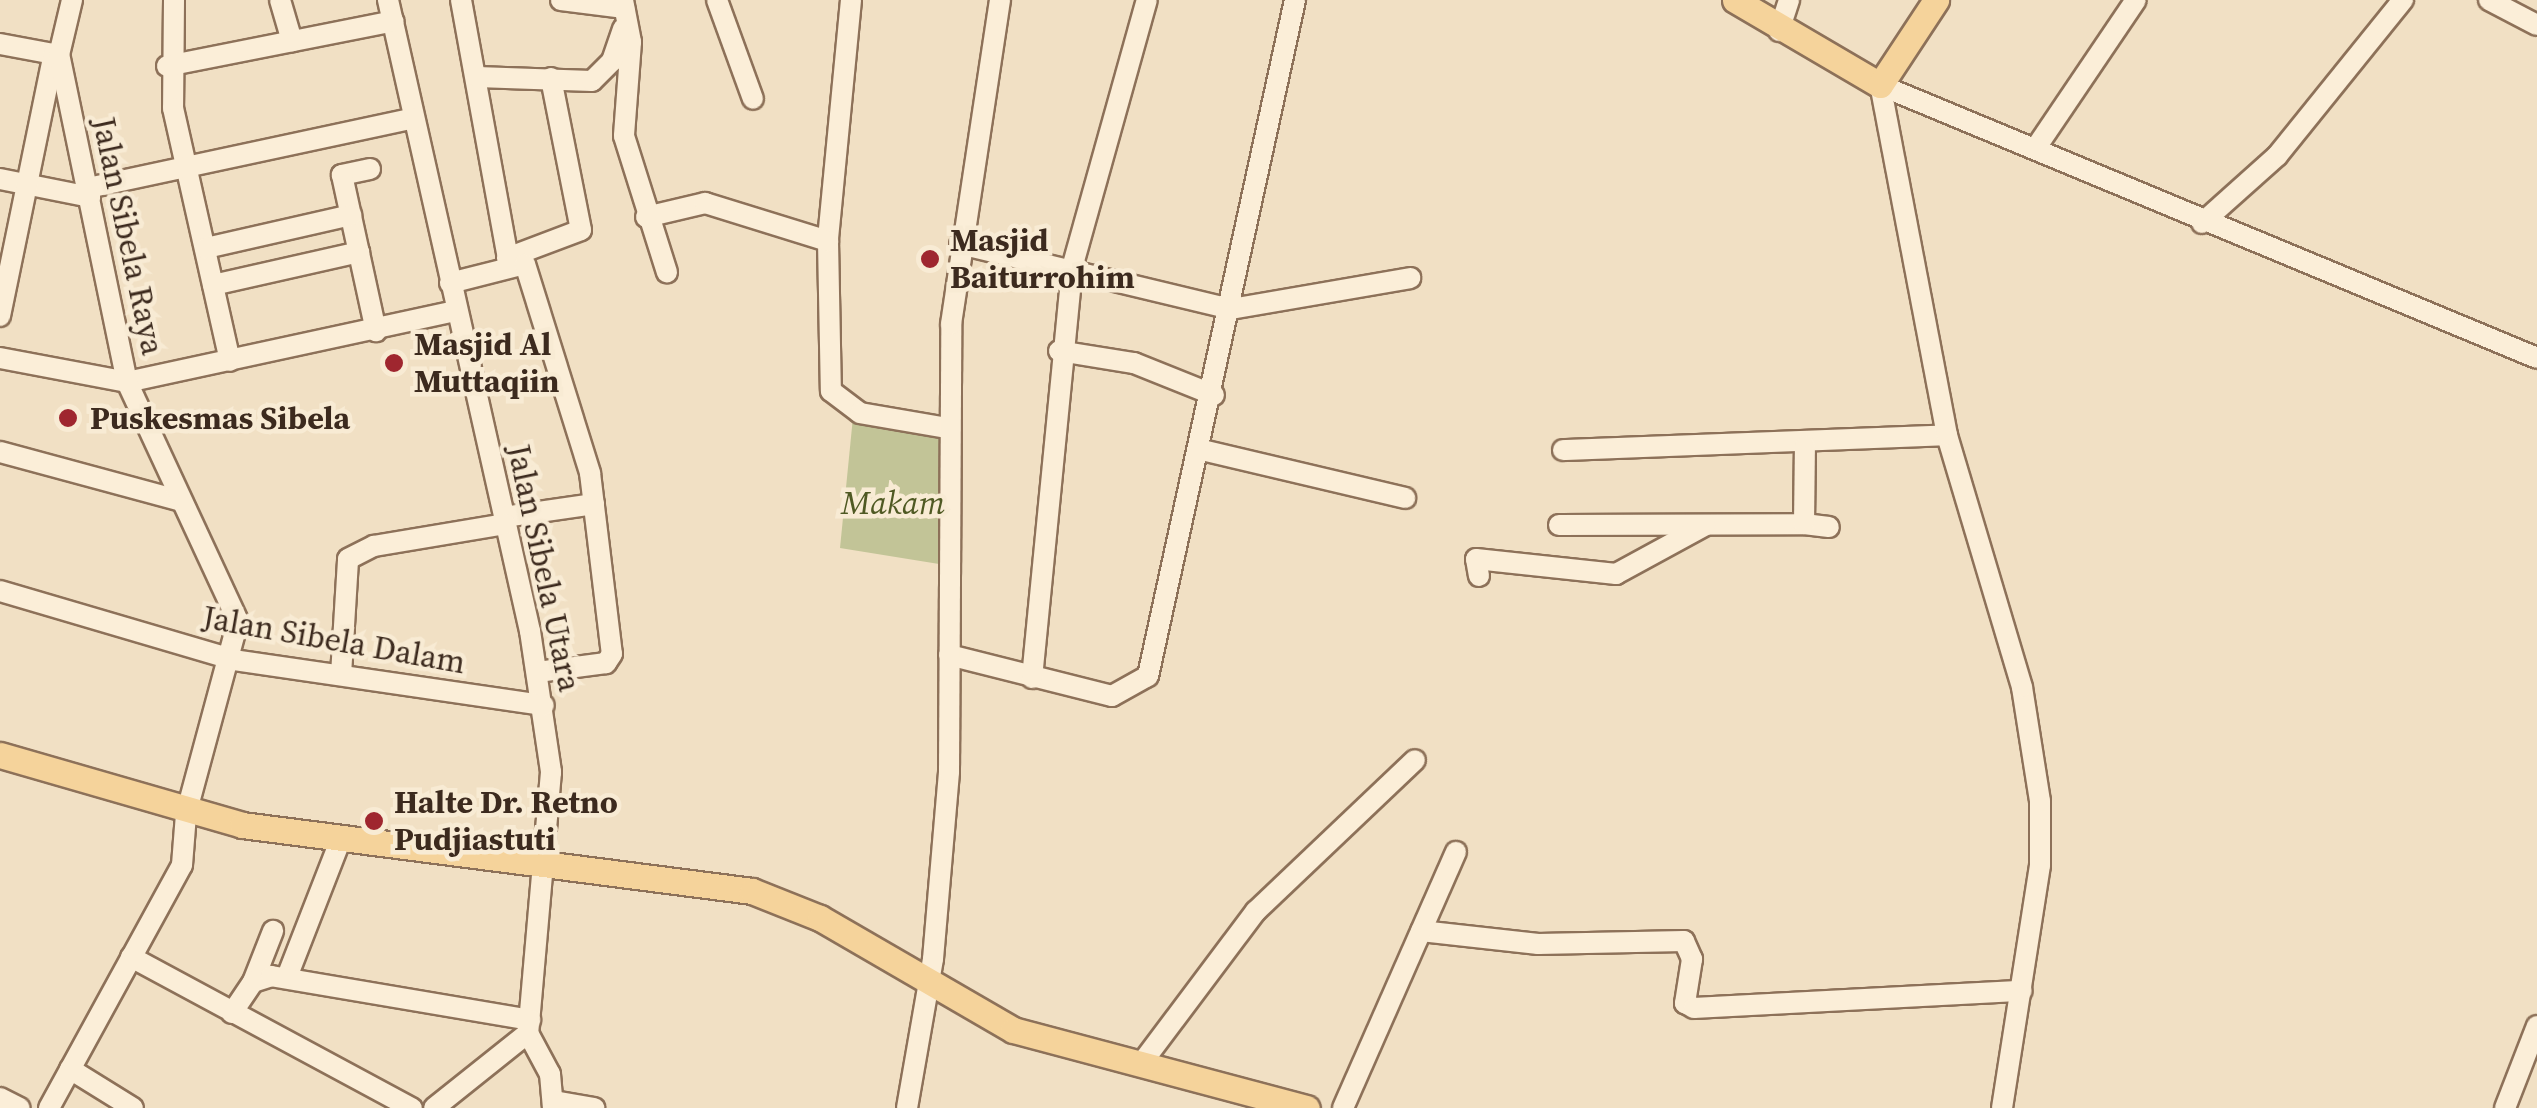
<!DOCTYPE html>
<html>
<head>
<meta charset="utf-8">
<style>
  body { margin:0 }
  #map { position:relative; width:2537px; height:1108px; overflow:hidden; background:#f1e0c4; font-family:"Source Serif 4",serif }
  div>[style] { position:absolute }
  .cemetery>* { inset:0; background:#c2c497 }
  .roads { filter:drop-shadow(2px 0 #8d7159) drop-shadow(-2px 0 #8d7159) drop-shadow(0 2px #8d7159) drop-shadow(0 -2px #8d7159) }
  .minor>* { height:20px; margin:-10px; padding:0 10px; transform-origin:10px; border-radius:10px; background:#fbeed8 }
  .major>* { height:25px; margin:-12.5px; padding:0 12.5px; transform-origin:12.5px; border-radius:12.5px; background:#f5d39b }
  .dots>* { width:28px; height:28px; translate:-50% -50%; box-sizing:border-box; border:5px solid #f8ebd4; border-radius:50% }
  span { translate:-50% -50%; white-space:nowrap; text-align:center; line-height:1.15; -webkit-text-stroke:9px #f8ebd4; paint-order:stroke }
  .street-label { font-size:32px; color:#3c2a1e }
  .poi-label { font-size:32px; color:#3c2a1e; font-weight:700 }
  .left { translate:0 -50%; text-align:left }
  .park-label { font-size:32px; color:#4f5923; font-style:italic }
</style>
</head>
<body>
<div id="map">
  <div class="cemetery">
    <div style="clip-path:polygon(853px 417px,944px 431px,939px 564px,840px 548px)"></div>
  </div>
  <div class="roads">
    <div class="minor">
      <div style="left:174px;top:0;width:108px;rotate:90.5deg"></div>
      <div style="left:173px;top:108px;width:259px;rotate:77.3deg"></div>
      <div style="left:280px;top:0;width:43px;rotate:73.7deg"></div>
      <div style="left:388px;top:0;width:647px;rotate:77.32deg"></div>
      <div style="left:530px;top:631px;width:143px;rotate:81.5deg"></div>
      <div style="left:551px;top:772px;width:262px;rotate:95deg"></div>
      <div style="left:528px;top:1033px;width:120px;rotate:141.4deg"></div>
      <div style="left:461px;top:0;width:262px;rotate:79.7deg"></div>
      <div style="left:561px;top:0;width:64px;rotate:7.2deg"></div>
      <div style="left:623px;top:0;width:43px;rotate:79.2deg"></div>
      <div style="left:631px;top:42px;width:94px;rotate:94.3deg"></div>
      <div style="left:624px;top:136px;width:143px;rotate:72.5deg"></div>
      <div style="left:717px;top:0;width:105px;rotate:70deg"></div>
      <div style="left:851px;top:0;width:242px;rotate:95.5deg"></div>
      <div style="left:828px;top:241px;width:150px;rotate:88.9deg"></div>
      <div style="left:831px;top:391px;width:36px;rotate:37deg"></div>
      <div style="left:860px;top:413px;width:88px;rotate:9.8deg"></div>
      <div style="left:2489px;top:0;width:54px;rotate:27.5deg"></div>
      <div style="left:1779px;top:31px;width:33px;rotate:-72deg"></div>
      <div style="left:0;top:44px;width:60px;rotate:10.6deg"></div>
      <div style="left:167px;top:66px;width:231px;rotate:-11.2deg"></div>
      <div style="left:477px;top:77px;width:115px;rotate:2deg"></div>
      <div style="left:592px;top:81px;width:28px;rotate:-45deg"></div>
      <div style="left:612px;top:61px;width:34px;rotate:-71deg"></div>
      <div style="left:2037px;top:146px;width:176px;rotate:-55.9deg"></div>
      <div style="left:370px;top:169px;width:29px;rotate:168deg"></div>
      <div style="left:342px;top:175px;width:160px;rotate:77.7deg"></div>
      <div style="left:0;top:179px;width:92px;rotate:11.3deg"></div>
      <div style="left:88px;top:188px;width:333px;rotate:-12.1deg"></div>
      <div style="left:646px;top:217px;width:61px;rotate:-13.3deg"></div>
      <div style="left:705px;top:203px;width:129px;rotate:17.2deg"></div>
      <div style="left:2202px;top:223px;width:101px;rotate:-41.8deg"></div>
      <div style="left:2277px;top:156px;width:201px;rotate:-51.1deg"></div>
      <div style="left:960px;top:244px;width:279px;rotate:13.5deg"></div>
      <div style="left:1231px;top:309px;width:182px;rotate:-9.8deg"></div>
      <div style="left:206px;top:248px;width:149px;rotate:-12.8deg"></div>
      <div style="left:507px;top:258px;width:79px;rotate:-20.7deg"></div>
      <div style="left:581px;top:230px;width:155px;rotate:-101.2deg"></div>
      <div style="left:450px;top:283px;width:77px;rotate:-14.2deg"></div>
      <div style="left:525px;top:264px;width:219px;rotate:72.7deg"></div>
      <div style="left:590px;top:473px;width:182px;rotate:83.1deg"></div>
      <div style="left:612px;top:654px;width:11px;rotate:124deg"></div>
      <div style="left:606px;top:663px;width:69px;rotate:172.5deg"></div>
      <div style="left:213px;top:285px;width:150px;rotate:-12.7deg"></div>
      <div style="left:0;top:316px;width:268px;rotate:-78.4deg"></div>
      <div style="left:1059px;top:351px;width:76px;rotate:9.1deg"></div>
      <div style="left:1134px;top:363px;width:86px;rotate:21.8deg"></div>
      <div style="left:0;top:358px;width:129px;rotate:10.7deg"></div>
      <div style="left:127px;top:382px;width:337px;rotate:-12.2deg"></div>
      <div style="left:1198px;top:449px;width:213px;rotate:13.3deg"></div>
      <div style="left:1563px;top:450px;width:384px;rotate:-2.2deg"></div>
      <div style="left:0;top:452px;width:188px;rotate:15.1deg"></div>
      <div style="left:504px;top:517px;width:91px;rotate:-8.2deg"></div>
      <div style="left:1804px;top:524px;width:25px;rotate:7deg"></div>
      <div style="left:1559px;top:525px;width:245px;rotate:-0.2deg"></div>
      <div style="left:1804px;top:524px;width:78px;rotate:-89.3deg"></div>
      <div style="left:1479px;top:576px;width:17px;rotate:-100deg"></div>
      <div style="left:1476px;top:559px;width:141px;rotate:6.1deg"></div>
      <div style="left:1616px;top:574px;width:102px;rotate:-28.6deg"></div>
      <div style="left:0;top:591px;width:244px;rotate:16.4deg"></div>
      <div style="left:234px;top:660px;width:313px;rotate:8.3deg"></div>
      <div style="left:949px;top:655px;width:168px;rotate:14.1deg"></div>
      <div style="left:1112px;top:696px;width:41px;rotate:-29.1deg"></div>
      <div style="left:1148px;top:676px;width:692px;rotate:-77.73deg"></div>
      <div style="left:341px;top:675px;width:116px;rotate:-86.5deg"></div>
      <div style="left:348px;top:559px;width:29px;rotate:-27deg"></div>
      <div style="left:374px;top:546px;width:133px;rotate:-9.5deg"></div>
      <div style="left:1032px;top:678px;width:412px;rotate:-84.4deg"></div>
      <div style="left:1072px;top:268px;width:278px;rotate:-74.4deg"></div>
      <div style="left:1421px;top:931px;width:118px;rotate:6.3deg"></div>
      <div style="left:1538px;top:944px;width:146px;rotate:-1.2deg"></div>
      <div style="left:1684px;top:941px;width:20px;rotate:66deg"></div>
      <div style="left:1692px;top:959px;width:45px;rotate:99deg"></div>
      <div style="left:1685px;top:1003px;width:10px;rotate:29deg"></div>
      <div style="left:1694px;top:1008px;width:328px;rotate:-3deg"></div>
      <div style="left:131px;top:957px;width:319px;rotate:28.3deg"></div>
      <div style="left:287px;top:977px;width:151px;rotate:-68.7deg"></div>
      <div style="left:253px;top:982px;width:55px;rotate:-68.6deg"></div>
      <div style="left:232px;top:1013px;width:37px;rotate:-56deg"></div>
      <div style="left:253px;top:982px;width:19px;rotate:-18deg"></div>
      <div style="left:271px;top:976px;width:263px;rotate:9.6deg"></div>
      <div style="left:528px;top:1033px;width:47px;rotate:61.8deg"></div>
      <div style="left:550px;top:1074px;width:34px;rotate:85deg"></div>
      <div style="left:1141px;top:1064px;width:191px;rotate:-53.1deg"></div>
      <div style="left:1256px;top:911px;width:219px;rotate:-43.5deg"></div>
      <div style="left:70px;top:1069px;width:74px;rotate:31.8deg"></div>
      <div style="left:0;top:1098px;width:22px;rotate:27deg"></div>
      <div style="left:554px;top:1101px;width:41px;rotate:9.9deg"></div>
      <div style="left:49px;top:1108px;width:277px;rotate:-61.3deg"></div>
      <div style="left:182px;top:865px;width:51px;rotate:-85.5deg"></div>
      <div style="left:186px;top:814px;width:200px;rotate:-74.9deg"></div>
      <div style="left:238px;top:621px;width:264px;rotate:-114.9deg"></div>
      <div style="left:127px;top:382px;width:334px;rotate:-101.7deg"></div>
      <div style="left:59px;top:55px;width:57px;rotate:-76.7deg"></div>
      <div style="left:907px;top:1108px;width:151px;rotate:-80.1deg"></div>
      <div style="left:933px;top:959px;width:188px;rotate:-85.1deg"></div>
      <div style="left:949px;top:772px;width:448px;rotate:-89.7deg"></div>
      <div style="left:951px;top:324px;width:328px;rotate:-81.4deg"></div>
      <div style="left:1343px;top:1108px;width:280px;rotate:-66.2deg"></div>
      <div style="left:2002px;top:1108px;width:246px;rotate:-81.1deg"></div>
      <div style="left:2040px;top:865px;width:64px;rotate:-90deg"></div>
      <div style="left:2040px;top:801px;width:115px;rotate:-99deg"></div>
      <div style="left:2022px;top:687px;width:263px;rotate:-106.6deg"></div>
      <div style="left:1947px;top:435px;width:356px;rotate:-100.8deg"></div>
      <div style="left:1880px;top:85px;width:711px;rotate:22.56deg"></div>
      <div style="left:2505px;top:1108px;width:88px;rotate:-68.7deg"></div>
    </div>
    <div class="major">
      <div style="left:1735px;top:0;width:168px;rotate:30.4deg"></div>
      <div style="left:1880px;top:85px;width:102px;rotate:-56.6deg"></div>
      <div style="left:0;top:755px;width:252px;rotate:16.1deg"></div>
      <div style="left:242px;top:825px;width:514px;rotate:7.37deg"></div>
      <div style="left:752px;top:891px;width:73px;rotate:21.7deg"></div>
      <div style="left:820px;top:918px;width:223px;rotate:30.1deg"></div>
      <div style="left:1013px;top:1030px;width:304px;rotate:14.9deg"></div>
    </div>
  </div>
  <div class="dots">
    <div style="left:930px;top:259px;background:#9f262f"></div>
    <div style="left:394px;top:363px;background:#9f262f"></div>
    <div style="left:68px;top:418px;background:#9f262f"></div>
    <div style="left:374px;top:821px;background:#9f262f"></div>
  </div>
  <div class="street-label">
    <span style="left:128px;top:236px;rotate:78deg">Jalan Sibela Raya</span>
    <span style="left:544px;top:568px;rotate:78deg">Jalan Sibela Utara</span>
    <span style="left:334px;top:640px;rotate:10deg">Jalan Sibela Dalam</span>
  </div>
  <div class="poi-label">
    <span class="left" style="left:950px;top:259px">Masjid<br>Baiturrohim</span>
    <span class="left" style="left:414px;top:363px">Masjid Al<br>Muttaqiin</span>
    <span class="left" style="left:90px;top:418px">Puskesmas Sibela</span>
    <span class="left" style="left:394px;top:821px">Halte Dr. Retno<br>Pudjiastuti</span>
  </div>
  <div class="park-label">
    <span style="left:893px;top:503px">Makam</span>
  </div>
</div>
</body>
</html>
